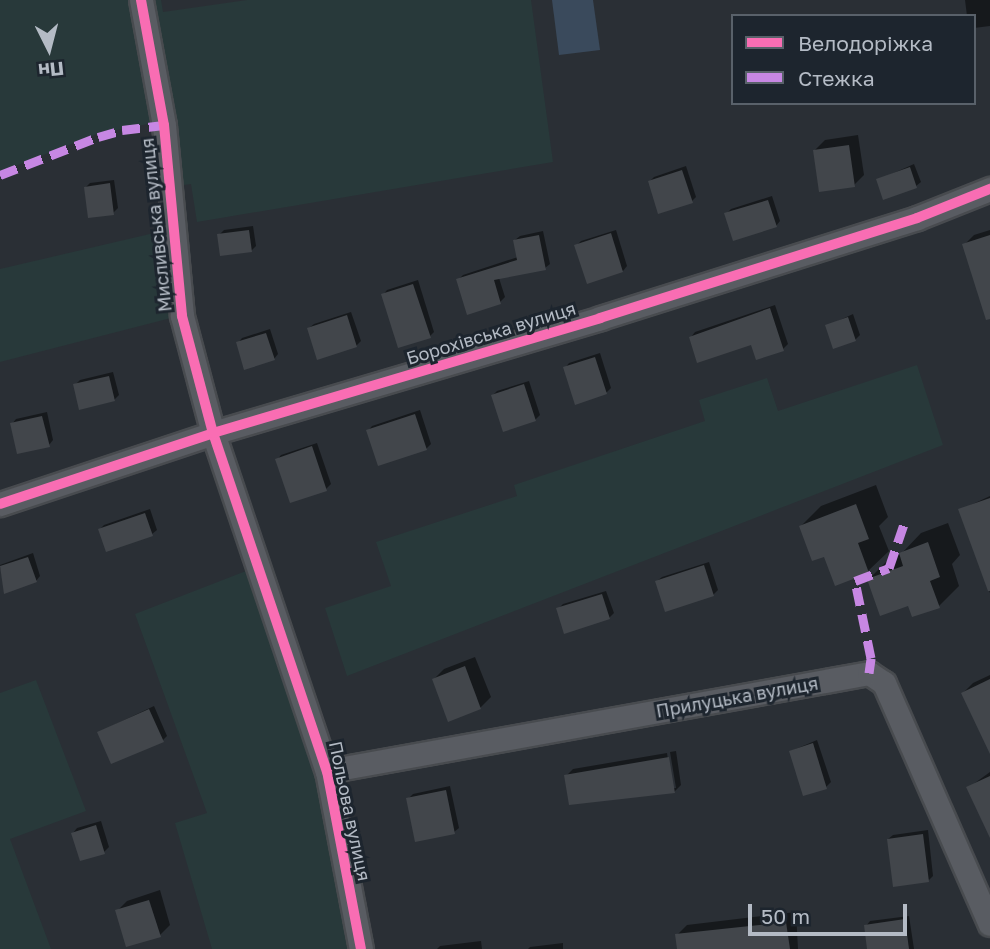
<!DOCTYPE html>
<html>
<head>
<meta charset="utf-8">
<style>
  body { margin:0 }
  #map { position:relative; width:990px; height:949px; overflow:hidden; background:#2a2f35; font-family:"Golos Text",sans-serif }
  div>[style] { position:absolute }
  .green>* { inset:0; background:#28393a }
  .water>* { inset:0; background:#3a4a5c }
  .shadow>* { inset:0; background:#0007 }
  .building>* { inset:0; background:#42464b }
  .roads { filter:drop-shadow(2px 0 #484b4f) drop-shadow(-2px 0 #484b4f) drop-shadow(0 2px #484b4f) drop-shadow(0 -2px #484b4f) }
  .minor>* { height:23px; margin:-11.5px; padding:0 11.5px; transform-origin:11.5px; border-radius:11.5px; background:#595c62 }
  .quiet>* { height:9px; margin-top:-4.5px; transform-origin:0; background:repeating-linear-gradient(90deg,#c787e3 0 18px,transparent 0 27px) }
  .cycleway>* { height:10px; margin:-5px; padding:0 5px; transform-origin:5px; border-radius:5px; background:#f96db3 }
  span { translate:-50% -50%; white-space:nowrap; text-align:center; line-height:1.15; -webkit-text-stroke:6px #1d252e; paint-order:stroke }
  .street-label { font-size:18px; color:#b4bbc5 }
  .legend { position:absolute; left:731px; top:14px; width:245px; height:91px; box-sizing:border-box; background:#1d252e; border:2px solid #59616a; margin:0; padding:9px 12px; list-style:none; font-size:21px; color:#b4bbc5 }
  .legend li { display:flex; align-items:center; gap:14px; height:35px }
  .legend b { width:35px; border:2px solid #59616a }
  .north { position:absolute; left:14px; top:14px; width:70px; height:70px; -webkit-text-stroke:5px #1d252e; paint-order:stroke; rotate:174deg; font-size:19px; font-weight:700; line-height:28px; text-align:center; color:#b4bbc5 }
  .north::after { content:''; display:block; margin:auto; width:24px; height:32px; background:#b4bbc5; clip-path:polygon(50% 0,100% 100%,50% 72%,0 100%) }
  .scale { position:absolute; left:748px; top:904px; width:159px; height:32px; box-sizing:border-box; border:4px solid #b4bbc5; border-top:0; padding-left:9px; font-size:21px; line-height:24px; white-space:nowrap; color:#b4bbc5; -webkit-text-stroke:5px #1d252e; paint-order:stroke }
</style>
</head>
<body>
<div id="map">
  <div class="green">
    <div style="clip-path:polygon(0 0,134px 0,153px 123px,97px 134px,0 172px)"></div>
    <div style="clip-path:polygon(148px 0,161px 0,163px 12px,247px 0,531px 0,553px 162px,197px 222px,191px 184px,177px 186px)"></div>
    <div style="clip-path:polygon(167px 230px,175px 317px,0 362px,0 269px)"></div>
    <div style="clip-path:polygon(917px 365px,943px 445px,347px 676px,325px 608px,391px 586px,376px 542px,517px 496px,514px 485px,705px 421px,699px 400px,767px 378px,778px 411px)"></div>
    <div style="clip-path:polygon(246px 571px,319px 789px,349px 949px,212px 949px,175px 823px,207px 813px,135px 614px)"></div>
    <div style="clip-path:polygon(36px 680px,86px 811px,10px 839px,51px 949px,0 949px,0 693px)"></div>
  </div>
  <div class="water">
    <div style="clip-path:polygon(552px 0,593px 0,600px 50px,559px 55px)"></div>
  </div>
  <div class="shadow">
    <div style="clip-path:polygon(965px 0,990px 0,990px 26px,974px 28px,974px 16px,967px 16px)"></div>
    <div style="clip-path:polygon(858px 135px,864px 175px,854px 185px,815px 150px,825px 140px)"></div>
    <div style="clip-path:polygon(914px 164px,921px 182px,916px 186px,878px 180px)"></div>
    <div style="clip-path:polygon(686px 166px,696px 197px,692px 201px,650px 181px,654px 177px)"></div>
    <div style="clip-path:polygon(114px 180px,118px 208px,113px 213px,86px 187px,90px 183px)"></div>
    <div style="clip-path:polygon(772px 196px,780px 221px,776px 226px,726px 214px,731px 209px)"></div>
    <div style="clip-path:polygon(253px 226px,256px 246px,251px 251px,219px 235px,224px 230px)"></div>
    <div style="clip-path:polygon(616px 230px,627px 266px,623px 271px,576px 246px,581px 241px)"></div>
    <div style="clip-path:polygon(990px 230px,990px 287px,964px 245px,974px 235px)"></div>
    <div style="clip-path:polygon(543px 231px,550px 264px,545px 268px,499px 278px,505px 297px,500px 302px,469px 312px,458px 280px,463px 275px,518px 257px,515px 240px,520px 236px)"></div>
    <div style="clip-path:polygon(418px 280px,434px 332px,430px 336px,383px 295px,387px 290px)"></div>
    <div style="clip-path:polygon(775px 305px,788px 344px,783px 349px,691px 337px,695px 332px)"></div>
    <div style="clip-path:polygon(351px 312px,361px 341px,356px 346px,309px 328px,314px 324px)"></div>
    <div style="clip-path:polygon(853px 314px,860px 335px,855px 340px,827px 326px)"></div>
    <div style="clip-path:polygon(270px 329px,278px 354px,274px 359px,238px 343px,242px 338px)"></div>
    <div style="clip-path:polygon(600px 353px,611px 388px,607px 392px,576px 402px,565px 368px,569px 363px)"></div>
    <div style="clip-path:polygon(113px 372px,119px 395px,114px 400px,75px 385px,80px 380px)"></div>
    <div style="clip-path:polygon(529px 381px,540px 415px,535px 420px,493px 395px,497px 391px)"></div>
    <div style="clip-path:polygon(420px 410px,431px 444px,426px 449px,368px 431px,372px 426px)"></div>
    <div style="clip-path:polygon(47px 412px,53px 440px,49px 445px,12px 424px,16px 419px)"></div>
    <div style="clip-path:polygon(317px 443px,331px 484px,326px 489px,277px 460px,281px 455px)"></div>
    <div style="clip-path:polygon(876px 485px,888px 517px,879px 526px,889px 551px,868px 571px,825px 555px,801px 526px,821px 506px)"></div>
    <div style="clip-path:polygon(990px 496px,990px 593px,960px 510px)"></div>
    <div style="clip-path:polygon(150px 509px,157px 530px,152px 534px,100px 529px,104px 525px)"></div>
    <div style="clip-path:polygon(948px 523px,960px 555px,952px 564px,959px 586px,939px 606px,909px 603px,869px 579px,889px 559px,901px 554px,921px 533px)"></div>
    <div style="clip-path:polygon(33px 553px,40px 576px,36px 581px,5px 592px,0 565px)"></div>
    <div style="clip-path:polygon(709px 562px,718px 590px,713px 595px,657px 581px,662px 577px)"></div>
    <div style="clip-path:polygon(606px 591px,614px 613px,609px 618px,558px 609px,563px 604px)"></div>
    <div style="clip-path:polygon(475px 657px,491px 697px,480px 708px,434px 679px,444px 669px)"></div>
    <div style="clip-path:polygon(990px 675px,990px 728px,963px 693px,973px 683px)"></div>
    <div style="clip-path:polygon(154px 706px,167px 736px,163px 740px,99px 732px)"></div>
    <div style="clip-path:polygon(817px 740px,831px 782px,826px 787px,791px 751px)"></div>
    <div style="clip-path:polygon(676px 751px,681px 785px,674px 792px,566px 776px,573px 769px,667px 753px,672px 788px,676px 788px,670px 752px)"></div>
    <div style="clip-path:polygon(990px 772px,990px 831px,968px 788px)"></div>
    <div style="clip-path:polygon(450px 786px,459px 828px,454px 832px,408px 799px,413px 794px)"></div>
    <div style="clip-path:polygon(101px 821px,109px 847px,104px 852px,73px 833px,77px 828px)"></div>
    <div style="clip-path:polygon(928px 830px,933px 876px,929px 880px,888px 839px,893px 835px)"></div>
    <div style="clip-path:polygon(160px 890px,170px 925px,160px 935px,117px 911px,127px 901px)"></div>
    <div style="clip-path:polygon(796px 912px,798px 949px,678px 949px,677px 935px,687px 925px)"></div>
    <div style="clip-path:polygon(909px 916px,914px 949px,869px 949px,866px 926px,870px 921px)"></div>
    <div style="clip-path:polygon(481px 941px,482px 949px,437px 949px,440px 946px)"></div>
    <div style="clip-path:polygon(563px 943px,563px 949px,528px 949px,530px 947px)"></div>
  </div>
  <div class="building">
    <div style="clip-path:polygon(849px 145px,855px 187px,819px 192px,813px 150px)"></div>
    <div style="clip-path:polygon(910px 167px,917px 188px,883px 200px,876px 179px)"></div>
    <div style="clip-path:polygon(682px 170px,693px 203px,658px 214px,648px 181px)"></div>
    <div style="clip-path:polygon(110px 183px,114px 215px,88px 218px,84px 187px)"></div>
    <div style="clip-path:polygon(768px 200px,777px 227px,733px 241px,724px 213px)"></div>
    <div style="clip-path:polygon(249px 230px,252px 252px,220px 256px,217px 234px)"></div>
    <div style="clip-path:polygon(611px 233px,623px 272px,587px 284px,574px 245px)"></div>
    <div style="clip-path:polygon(539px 235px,546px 270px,494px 280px,501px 304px,467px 315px,456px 279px,517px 260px,513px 240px)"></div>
    <div style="clip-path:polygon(990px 235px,990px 319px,986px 320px,962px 244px)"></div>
    <div style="clip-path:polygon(413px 284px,431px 338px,398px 348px,381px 294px)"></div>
    <div style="clip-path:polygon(770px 308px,784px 351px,756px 360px,751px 345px,697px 363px,689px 337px)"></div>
    <div style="clip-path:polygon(347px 315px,357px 347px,317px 360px,307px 328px)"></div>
    <div style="clip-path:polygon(848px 317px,856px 341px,833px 349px,825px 325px)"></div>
    <div style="clip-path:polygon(266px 333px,275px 360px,244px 370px,236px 342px)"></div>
    <div style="clip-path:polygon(595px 357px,607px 394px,575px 405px,563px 367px)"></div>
    <div style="clip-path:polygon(109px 376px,115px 401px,79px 410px,73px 384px)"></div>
    <div style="clip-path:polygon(524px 384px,536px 421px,503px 432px,491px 395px)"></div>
    <div style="clip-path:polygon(415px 414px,427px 450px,378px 466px,366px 430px)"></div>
    <div style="clip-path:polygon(42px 416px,50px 447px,17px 454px,10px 423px)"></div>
    <div style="clip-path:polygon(312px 446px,327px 491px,290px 503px,275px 459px)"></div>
    <div style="clip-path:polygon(990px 498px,990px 591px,988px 591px,958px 509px)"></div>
    <div style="clip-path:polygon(856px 504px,869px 539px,858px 543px,869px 573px,835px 586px,824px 557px,812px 561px,799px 526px)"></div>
    <div style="clip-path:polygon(145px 513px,153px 536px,106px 552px,98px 529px)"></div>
    <div style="clip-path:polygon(928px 542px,940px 577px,930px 581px,940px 608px,912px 617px,908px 606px,880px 616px,867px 579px,903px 566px,899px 553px)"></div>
    <div style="clip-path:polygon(28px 557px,37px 582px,4px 594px,0 566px)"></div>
    <div style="clip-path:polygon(704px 565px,714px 596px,665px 612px,655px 581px)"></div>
    <div style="clip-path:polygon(602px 594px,610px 619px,564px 634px,556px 608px)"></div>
    <div style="clip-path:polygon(465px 666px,481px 709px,448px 722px,432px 679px)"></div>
    <div style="clip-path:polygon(990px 679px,990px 754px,961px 693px)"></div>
    <div style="clip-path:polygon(149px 709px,164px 742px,111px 764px,97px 732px)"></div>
    <div style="clip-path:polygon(813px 743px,827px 789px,803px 796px,789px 751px)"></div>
    <div style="clip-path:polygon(669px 757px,675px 793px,569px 805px,564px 775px)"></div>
    <div style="clip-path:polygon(990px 776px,990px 838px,966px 787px)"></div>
    <div style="clip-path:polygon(446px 790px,455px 834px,415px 842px,406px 798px)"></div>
    <div style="clip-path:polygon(96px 825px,105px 854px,80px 861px,71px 833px)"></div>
    <div style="clip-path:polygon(923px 834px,929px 882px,893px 887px,887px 839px)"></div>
    <div style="clip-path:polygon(149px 900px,161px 937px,126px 947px,115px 910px)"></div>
    <div style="clip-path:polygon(905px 919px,909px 949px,867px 949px,864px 925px)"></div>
    <div style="clip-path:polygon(786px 922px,790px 949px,677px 949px,675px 934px)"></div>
  </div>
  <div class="roads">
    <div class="minor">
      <div style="left:141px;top:0;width:127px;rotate:79.6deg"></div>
      <div style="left:164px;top:125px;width:192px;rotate:84.6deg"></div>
      <div style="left:182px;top:316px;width:121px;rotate:75.2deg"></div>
      <div style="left:213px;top:433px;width:357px;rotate:71.4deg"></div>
      <div style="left:327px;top:771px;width:181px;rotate:79.2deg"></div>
      <div style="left:0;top:504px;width:225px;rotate:-18.4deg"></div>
      <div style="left:213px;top:433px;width:404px;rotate:-16.5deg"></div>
      <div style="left:600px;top:318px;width:332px;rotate:-17.5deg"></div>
      <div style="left:917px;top:218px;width:79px;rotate:-21.7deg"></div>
      <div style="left:327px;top:771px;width:551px;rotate:-10.25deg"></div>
      <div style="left:869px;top:673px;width:18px;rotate:34deg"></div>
      <div style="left:884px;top:683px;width:263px;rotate:66.3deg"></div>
    </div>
  </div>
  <div class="quiet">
    <div style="left:0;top:175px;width:105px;rotate:-21.2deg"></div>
    <div style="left:98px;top:137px;width:25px;rotate:-16deg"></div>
    <div style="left:122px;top:130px;width:42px;rotate:-6.8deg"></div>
    <div style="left:869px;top:673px;width:15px;rotate:-82deg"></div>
    <div style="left:871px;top:658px;width:79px;rotate:-101.7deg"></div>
    <div style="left:855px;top:581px;width:36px;rotate:-21deg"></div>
    <div style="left:889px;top:568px;width:46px;rotate:-71.2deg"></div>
  </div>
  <div class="cycleway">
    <div style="left:141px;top:0;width:127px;rotate:79.6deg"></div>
    <div style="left:164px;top:125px;width:192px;rotate:84.6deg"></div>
    <div style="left:182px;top:316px;width:121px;rotate:75.2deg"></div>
    <div style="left:213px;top:433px;width:357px;rotate:71.4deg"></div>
    <div style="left:327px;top:771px;width:181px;rotate:79.2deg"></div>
    <div style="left:0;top:504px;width:225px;rotate:-18.4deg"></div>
    <div style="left:213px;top:433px;width:404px;rotate:-16.5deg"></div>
    <div style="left:600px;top:318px;width:332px;rotate:-17.5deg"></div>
    <div style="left:917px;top:218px;width:79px;rotate:-21.7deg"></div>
  </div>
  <div class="street-label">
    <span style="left:156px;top:225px;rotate:-96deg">Мисливська вулиця</span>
    <span style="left:491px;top:333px;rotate:-17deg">Борохівська вулиця</span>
    <span style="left:737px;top:697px;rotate:-10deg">Прилуцька вулиця</span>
    <span style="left:350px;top:811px;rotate:78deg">Польова вулиця</span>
  </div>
  <ul class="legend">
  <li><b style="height:9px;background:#f96db3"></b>Велодоріжка</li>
  <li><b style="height:9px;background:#c787e3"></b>Стежка</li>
  </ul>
  <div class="north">Пн</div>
  <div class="scale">50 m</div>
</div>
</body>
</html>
